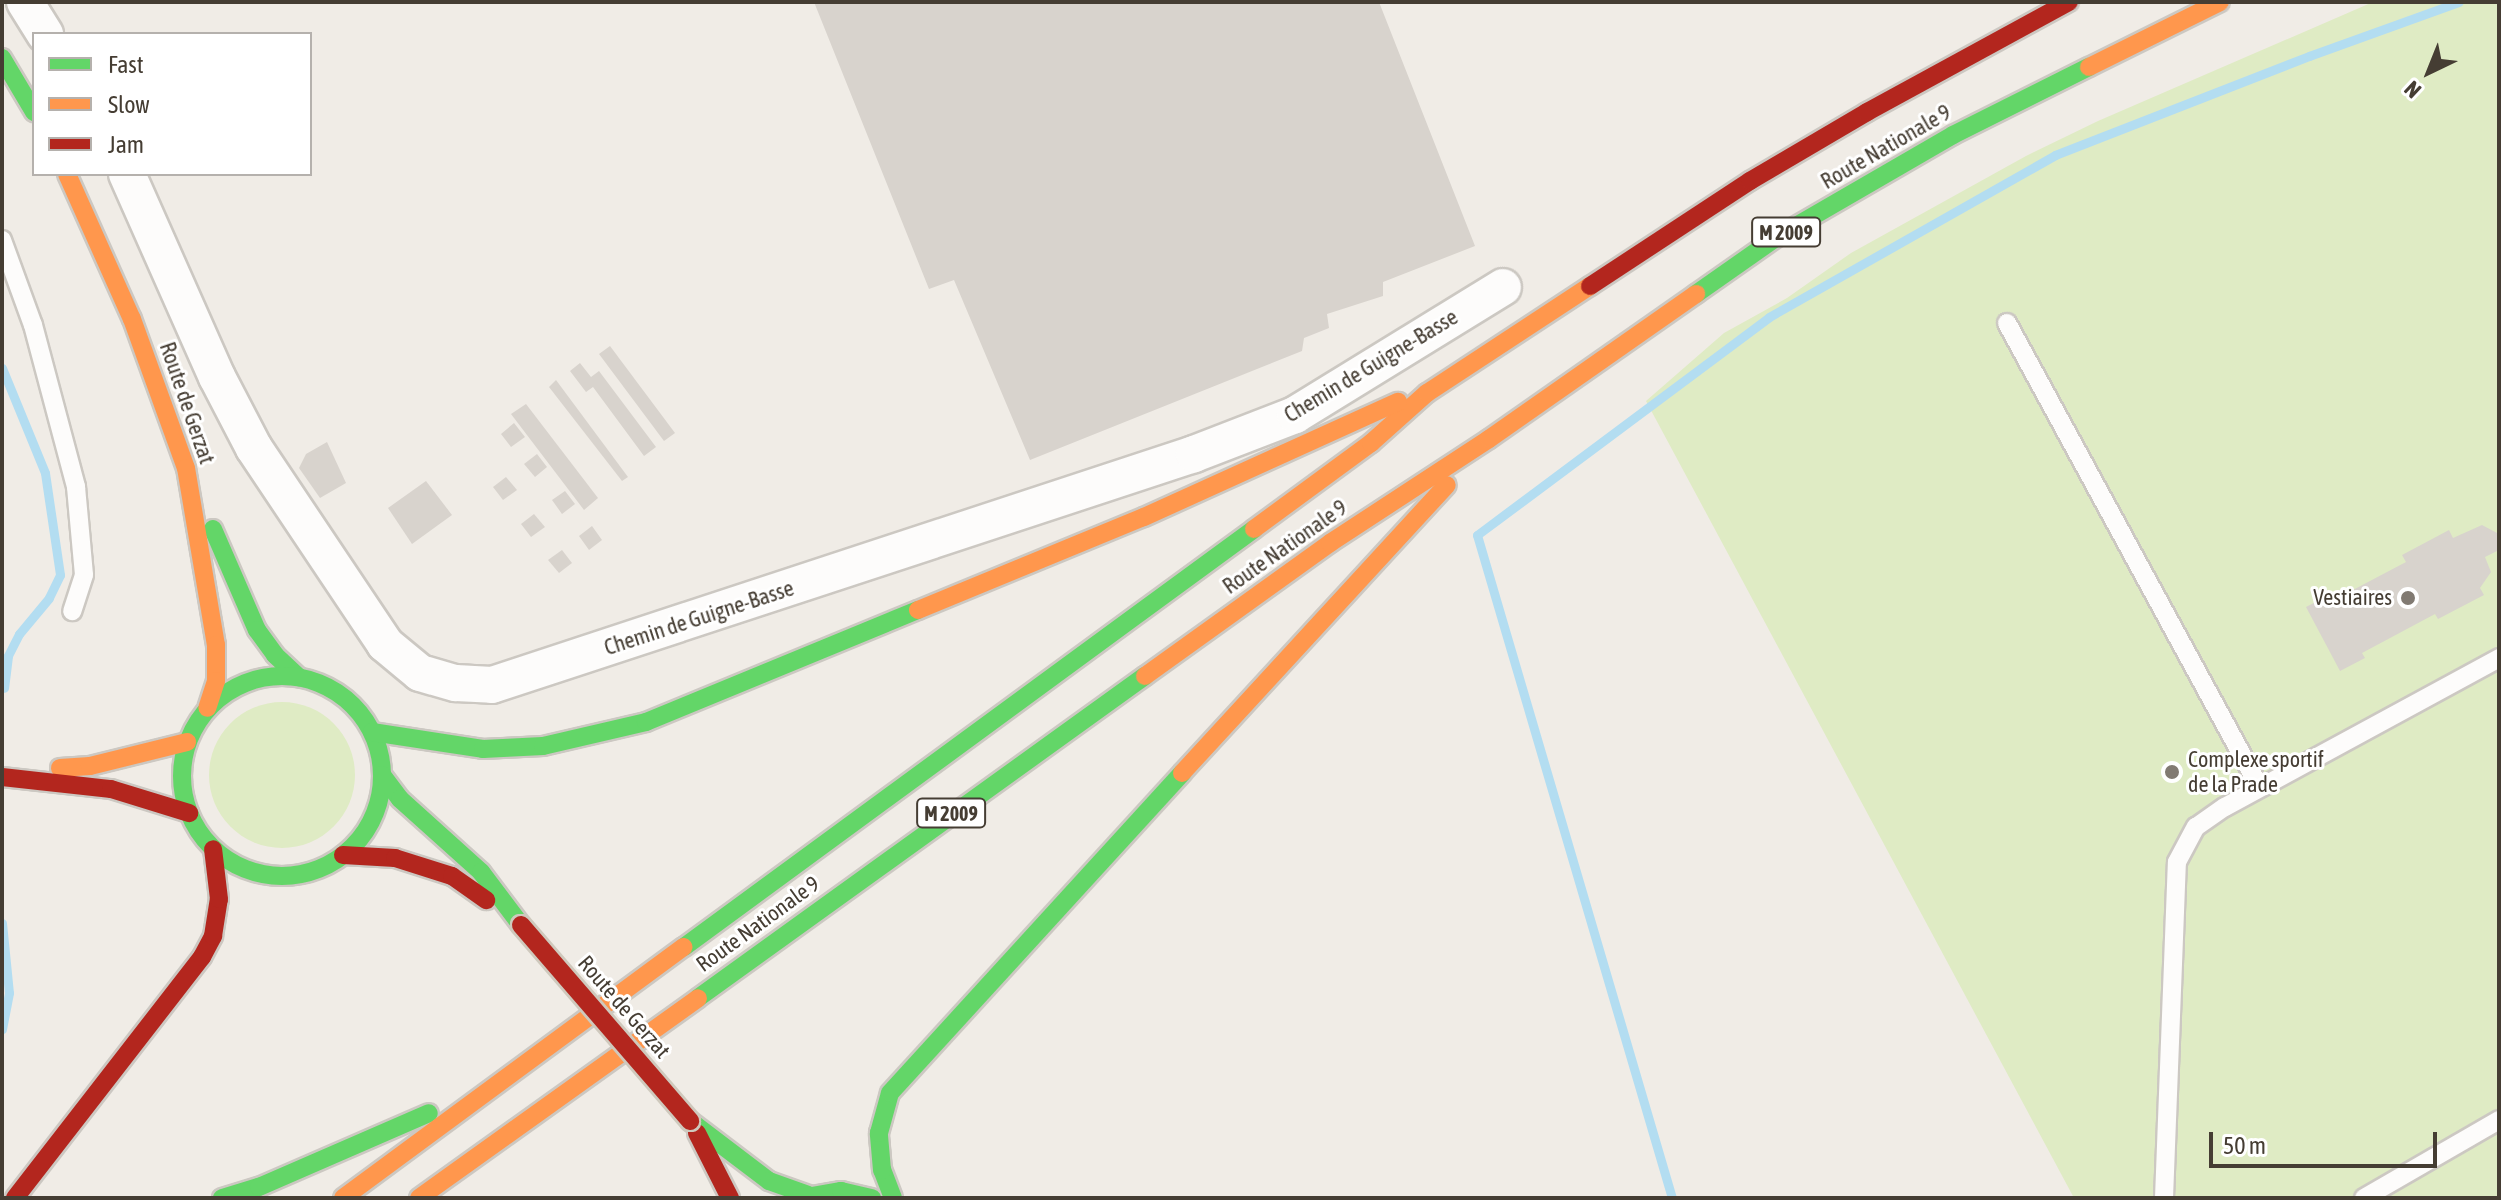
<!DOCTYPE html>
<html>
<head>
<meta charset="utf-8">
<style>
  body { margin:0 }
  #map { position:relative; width:2501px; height:1200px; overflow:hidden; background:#f0ece6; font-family:"Asap Condensed",sans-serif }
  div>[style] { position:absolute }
  .green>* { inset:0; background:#dfebc4 }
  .round { border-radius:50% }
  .stream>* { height:9px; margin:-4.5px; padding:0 4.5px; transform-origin:4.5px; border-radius:4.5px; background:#b3ddf1 }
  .building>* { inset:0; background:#d8d3cd }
  .roads { filter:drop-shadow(2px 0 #ccc8c2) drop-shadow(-2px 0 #ccc8c2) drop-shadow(0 2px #ccc8c2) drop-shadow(0 -2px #ccc8c2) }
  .lane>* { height:18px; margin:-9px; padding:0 9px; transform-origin:9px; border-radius:9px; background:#fdfcfb }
  .street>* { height:36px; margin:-18px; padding:0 18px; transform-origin:18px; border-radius:18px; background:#fdfcfb }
  .fast>* { height:18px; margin:-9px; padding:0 9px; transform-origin:9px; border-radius:9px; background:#63d668 }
  .fast>.ring { margin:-9px; padding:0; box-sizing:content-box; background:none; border:18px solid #63d668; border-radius:50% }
  .slow>* { height:18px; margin:-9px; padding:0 9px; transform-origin:9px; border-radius:9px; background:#ff974d }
  .jam>* { height:18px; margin:-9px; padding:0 9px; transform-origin:9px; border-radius:9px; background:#b3261e }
  .bridges { filter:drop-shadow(2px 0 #cfc9bd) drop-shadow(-2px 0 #cfc9bd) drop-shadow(0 2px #cfc9bd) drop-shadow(0 -2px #cfc9bd) }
  .jam-bridge>* { height:18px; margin:-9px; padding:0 9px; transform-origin:9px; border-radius:9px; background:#b3261e }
  .dots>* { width:22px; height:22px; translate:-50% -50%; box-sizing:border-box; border:4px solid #fff; border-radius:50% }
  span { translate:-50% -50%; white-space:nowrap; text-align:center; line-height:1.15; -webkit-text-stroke:6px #fff; paint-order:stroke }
  .shield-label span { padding:2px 6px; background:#fff; border:2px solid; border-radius:6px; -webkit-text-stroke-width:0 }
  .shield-label { font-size:20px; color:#453d33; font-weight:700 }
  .street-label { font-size:22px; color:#453d33 }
  .poi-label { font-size:22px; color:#453d33 }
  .right { translate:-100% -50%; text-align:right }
  .left { translate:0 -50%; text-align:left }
  .frame { position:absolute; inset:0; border:4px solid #453d33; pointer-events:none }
  .legend { position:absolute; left:32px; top:32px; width:280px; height:144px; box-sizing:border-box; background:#fff; border:2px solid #b5b1ad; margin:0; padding:10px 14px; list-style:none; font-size:24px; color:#453d33 }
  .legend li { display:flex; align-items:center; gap:16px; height:40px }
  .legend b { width:40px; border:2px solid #b5b1ad }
  .north { position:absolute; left:2389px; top:32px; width:80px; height:80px; -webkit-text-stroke:6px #fff; paint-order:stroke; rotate:223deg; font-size:22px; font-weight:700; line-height:32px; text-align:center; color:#453d33 }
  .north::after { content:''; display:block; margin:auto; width:28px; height:36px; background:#453d33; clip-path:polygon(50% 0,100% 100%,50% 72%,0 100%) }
  .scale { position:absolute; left:2209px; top:1132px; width:228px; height:36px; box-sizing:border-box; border:4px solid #453d33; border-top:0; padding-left:10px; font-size:24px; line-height:28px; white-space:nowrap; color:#453d33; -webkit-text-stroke:6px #fff; paint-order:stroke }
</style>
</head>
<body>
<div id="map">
  <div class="green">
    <div style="clip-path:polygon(2373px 2px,2499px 2px,2499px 1198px,2074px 1198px,1646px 401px,1724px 333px,1787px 298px,1851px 253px,2026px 156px,2098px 121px)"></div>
    <div class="round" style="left:209px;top:702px;width:146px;height:146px"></div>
  </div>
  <div class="stream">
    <div style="left:2px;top:368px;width:113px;rotate:67.7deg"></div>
    <div style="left:45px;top:473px;width:103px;rotate:81.6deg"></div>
    <div style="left:60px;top:575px;width:25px;rotate:116deg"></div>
    <div style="left:49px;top:598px;width:47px;rotate:129.8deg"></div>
    <div style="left:19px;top:634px;width:25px;rotate:117deg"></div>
    <div style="left:8px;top:656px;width:32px;rotate:97deg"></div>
    <div style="left:2px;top:923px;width:70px;rotate:84.3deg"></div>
    <div style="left:9px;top:993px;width:37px;rotate:101deg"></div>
    <div style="left:1672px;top:1198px;width:691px;rotate:-106.39deg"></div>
    <div style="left:1477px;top:535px;width:364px;rotate:-36.7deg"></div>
    <div style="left:1769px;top:317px;width:329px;rotate:-29.5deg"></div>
    <div style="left:2055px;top:155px;width:273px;rotate:-21.3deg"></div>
    <div style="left:2309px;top:56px;width:159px;rotate:-19.8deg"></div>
  </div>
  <div class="building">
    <div style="clip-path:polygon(814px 2px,1379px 2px,1475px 246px,1383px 282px,1383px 296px,1327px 314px,1329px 328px,1304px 338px,1302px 351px,1030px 460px,954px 280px,929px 289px)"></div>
    <div style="clip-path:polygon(610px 346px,675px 433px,664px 441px,599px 354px)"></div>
    <div style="clip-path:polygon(580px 363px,591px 377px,599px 371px,656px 447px,644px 456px,593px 387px,586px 392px,570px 371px)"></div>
    <div style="clip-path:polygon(556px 380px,628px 477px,622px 481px,549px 387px)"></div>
    <div style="clip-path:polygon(526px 404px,598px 498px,584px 510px,511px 414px)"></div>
    <div style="clip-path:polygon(514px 423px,525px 437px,511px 447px,501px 434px)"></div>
    <div style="clip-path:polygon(327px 442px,346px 483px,320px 498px,299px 468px,306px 454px)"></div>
    <div style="clip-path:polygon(537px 454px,547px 467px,535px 477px,524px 464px)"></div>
    <div style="clip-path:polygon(506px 477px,517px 490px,503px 500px,493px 487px)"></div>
    <div style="clip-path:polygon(426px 481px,452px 515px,412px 544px,388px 508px)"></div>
    <div style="clip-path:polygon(565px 491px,575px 504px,562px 514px,552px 500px)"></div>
    <div style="clip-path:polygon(534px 514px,545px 527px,531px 537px,521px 524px)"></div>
    <div style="clip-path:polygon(2482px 525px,2499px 534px,2499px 550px,2485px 557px,2491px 572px,2480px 588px,2484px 595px,2438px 619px,2435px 614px,2362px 653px,2365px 658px,2340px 671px,2306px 607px,2329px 595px,2332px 601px,2406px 562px,2402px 555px,2449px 530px,2453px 538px)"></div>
    <div style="clip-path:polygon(592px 526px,602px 540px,589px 550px,579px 536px)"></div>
    <div style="clip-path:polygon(562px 550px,572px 563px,559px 573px,548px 560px)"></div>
  </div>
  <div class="roads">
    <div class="lane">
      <div style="left:2px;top:240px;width:90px;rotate:70deg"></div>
      <div style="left:33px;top:325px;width:168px;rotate:75.1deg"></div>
      <div style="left:76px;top:487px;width:88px;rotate:84.8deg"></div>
      <div style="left:84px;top:575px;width:38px;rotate:108deg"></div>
      <div style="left:2007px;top:323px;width:529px;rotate:61.45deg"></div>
      <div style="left:2164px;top:1198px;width:336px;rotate:-87.8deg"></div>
      <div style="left:2177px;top:862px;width:40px;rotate:-62deg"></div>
      <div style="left:2196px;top:827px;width:35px;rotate:-35deg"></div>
      <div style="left:2225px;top:807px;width:312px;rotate:-28.5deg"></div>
      <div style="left:2364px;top:1198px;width:156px;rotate:-30deg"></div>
    </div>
    <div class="street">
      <div style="left:25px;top:2px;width:38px;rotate:58deg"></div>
      <div style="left:127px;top:174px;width:222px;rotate:66.1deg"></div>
      <div style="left:217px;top:377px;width:80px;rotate:62.5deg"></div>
      <div style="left:254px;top:448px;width:236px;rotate:56.2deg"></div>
      <div style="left:385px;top:644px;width:45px;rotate:39.6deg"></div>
      <div style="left:420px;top:673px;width:37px;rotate:16deg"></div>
      <div style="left:456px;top:683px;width:36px;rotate:3deg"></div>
      <div style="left:492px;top:685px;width:739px;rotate:-18.21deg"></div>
      <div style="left:1194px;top:454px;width:108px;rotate:-21.1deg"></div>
      <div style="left:1295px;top:415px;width:244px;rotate:-31.6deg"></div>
    </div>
    <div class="fast">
      <div style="left:2px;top:58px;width:63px;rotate:59.3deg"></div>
      <div style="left:1696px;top:294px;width:99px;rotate:-35.1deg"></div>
      <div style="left:1777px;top:237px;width:203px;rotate:-30.1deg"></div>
      <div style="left:1953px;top:135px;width:152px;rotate:-26.6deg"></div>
      <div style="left:213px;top:529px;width:110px;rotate:66.5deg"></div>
      <div style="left:257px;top:630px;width:31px;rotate:54deg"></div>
      <div style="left:275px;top:655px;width:33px;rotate:43deg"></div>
      <div class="ring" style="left:182px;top:676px;width:182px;height:182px"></div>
      <div style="left:372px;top:732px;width:112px;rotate:8.7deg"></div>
      <div style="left:483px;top:749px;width:60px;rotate:-2.9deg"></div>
      <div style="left:543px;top:746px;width:106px;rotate:-13.1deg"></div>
      <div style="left:646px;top:722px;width:294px;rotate:-22.4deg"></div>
      <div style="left:382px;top:775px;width:30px;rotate:53deg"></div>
      <div style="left:400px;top:799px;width:109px;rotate:42deg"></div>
      <div style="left:481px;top:872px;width:66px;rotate:53deg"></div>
      <div style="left:684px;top:947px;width:707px;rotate:-36.25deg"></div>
      <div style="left:698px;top:998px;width:551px;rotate:-35.77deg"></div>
      <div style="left:690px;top:1121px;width:99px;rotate:37.2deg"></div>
      <div style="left:769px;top:1181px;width:41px;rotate:19.7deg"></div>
      <div style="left:222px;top:1198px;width:39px;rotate:-17deg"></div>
      <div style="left:259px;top:1187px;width:185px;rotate:-23.5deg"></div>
      <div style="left:800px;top:1198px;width:42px;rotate:-9.7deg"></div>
      <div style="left:841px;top:1191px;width:32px;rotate:13deg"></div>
      <div style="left:893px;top:1198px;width:30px;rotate:-111deg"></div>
      <div style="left:882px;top:1170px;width:37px;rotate:-95deg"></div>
      <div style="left:879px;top:1133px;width:41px;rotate:-74.6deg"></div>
      <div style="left:890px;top:1093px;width:433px;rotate:-47.6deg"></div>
    </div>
    <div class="slow">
      <div style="left:2089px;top:67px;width:146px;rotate:-26.4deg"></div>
      <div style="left:67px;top:174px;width:159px;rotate:65.9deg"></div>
      <div style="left:132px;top:319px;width:158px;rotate:70.1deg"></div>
      <div style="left:186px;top:468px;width:180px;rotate:80.4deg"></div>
      <div style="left:216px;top:645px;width:36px;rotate:90deg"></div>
      <div style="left:216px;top:681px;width:28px;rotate:108deg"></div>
      <div style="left:1254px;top:529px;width:145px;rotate:-36.3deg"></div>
      <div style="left:1371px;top:443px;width:75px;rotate:-41.8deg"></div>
      <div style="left:1427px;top:393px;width:195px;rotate:-33.3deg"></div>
      <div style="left:918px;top:610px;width:244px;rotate:-22.4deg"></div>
      <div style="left:1144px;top:517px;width:279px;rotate:-24.4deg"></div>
      <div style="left:1145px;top:676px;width:228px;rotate:-35.7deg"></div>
      <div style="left:1330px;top:543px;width:190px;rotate:-33.2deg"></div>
      <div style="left:1489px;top:439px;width:253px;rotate:-35deg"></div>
      <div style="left:60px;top:768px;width:30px;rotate:-4deg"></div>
      <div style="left:90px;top:766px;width:100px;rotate:-13.9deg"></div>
      <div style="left:1182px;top:773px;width:391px;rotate:-47.4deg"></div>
      <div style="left:343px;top:1198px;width:423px;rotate:-36.4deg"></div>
      <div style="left:419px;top:1198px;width:343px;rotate:-35.6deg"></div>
    </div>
    <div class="jam">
      <div style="left:1590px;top:286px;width:191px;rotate:-33.3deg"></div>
      <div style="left:1750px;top:181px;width:136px;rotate:-30.5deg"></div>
      <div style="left:1867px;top:112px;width:230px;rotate:-28.6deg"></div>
      <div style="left:2px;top:777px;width:110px;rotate:6.3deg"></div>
      <div style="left:111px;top:789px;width:82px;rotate:17.1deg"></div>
      <div style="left:343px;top:855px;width:52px;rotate:3.3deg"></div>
      <div style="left:395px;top:858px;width:60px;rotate:17.5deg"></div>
      <div style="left:452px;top:876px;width:42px;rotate:35.2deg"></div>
      <div style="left:697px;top:1133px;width:73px;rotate:63.1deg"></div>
      <div style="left:15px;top:1198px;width:305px;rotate:-52.2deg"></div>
      <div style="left:202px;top:957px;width:24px;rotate:-62deg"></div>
      <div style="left:213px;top:936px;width:37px;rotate:-81deg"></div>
      <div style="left:219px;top:899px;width:50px;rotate:-96.8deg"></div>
    </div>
  </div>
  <div class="bridges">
    <div class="jam-bridge">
      <div style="left:521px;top:925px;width:259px;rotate:49.2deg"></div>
    </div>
  </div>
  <div class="dots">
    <div style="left:2408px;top:598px;background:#817a72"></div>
    <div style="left:2172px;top:772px;background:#817a72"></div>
  </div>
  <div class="shield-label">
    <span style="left:1786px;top:232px">M 2009</span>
    <span style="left:951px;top:813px">M 2009</span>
  </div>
  <div class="street-label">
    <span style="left:1886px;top:147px;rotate:-30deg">Route Nationale 9</span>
    <span style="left:1371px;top:366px;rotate:-31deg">Chemin de Guigne-Basse</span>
    <span style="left:187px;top:403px;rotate:71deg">Route de Gerzat</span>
    <span style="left:1285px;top:547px;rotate:-35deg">Route Nationale 9</span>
    <span style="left:699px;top:618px;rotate:-18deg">Chemin de Guigne-Basse</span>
    <span style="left:758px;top:924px;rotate:-36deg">Route Nationale 9</span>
    <span style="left:624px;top:1007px;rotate:49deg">Route de Gerzat</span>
  </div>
  <div class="poi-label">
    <span class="right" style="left:2392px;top:598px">Vestiaires</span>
    <span class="left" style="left:2188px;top:772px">Complexe sportif<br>de la Prade</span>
  </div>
  <div class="frame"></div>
  <ul class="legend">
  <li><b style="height:10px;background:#63d668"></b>Fast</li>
  <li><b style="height:10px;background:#ff974d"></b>Slow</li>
  <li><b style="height:10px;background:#b3261e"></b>Jam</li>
  </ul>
  <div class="north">N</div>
  <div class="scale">50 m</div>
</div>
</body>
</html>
